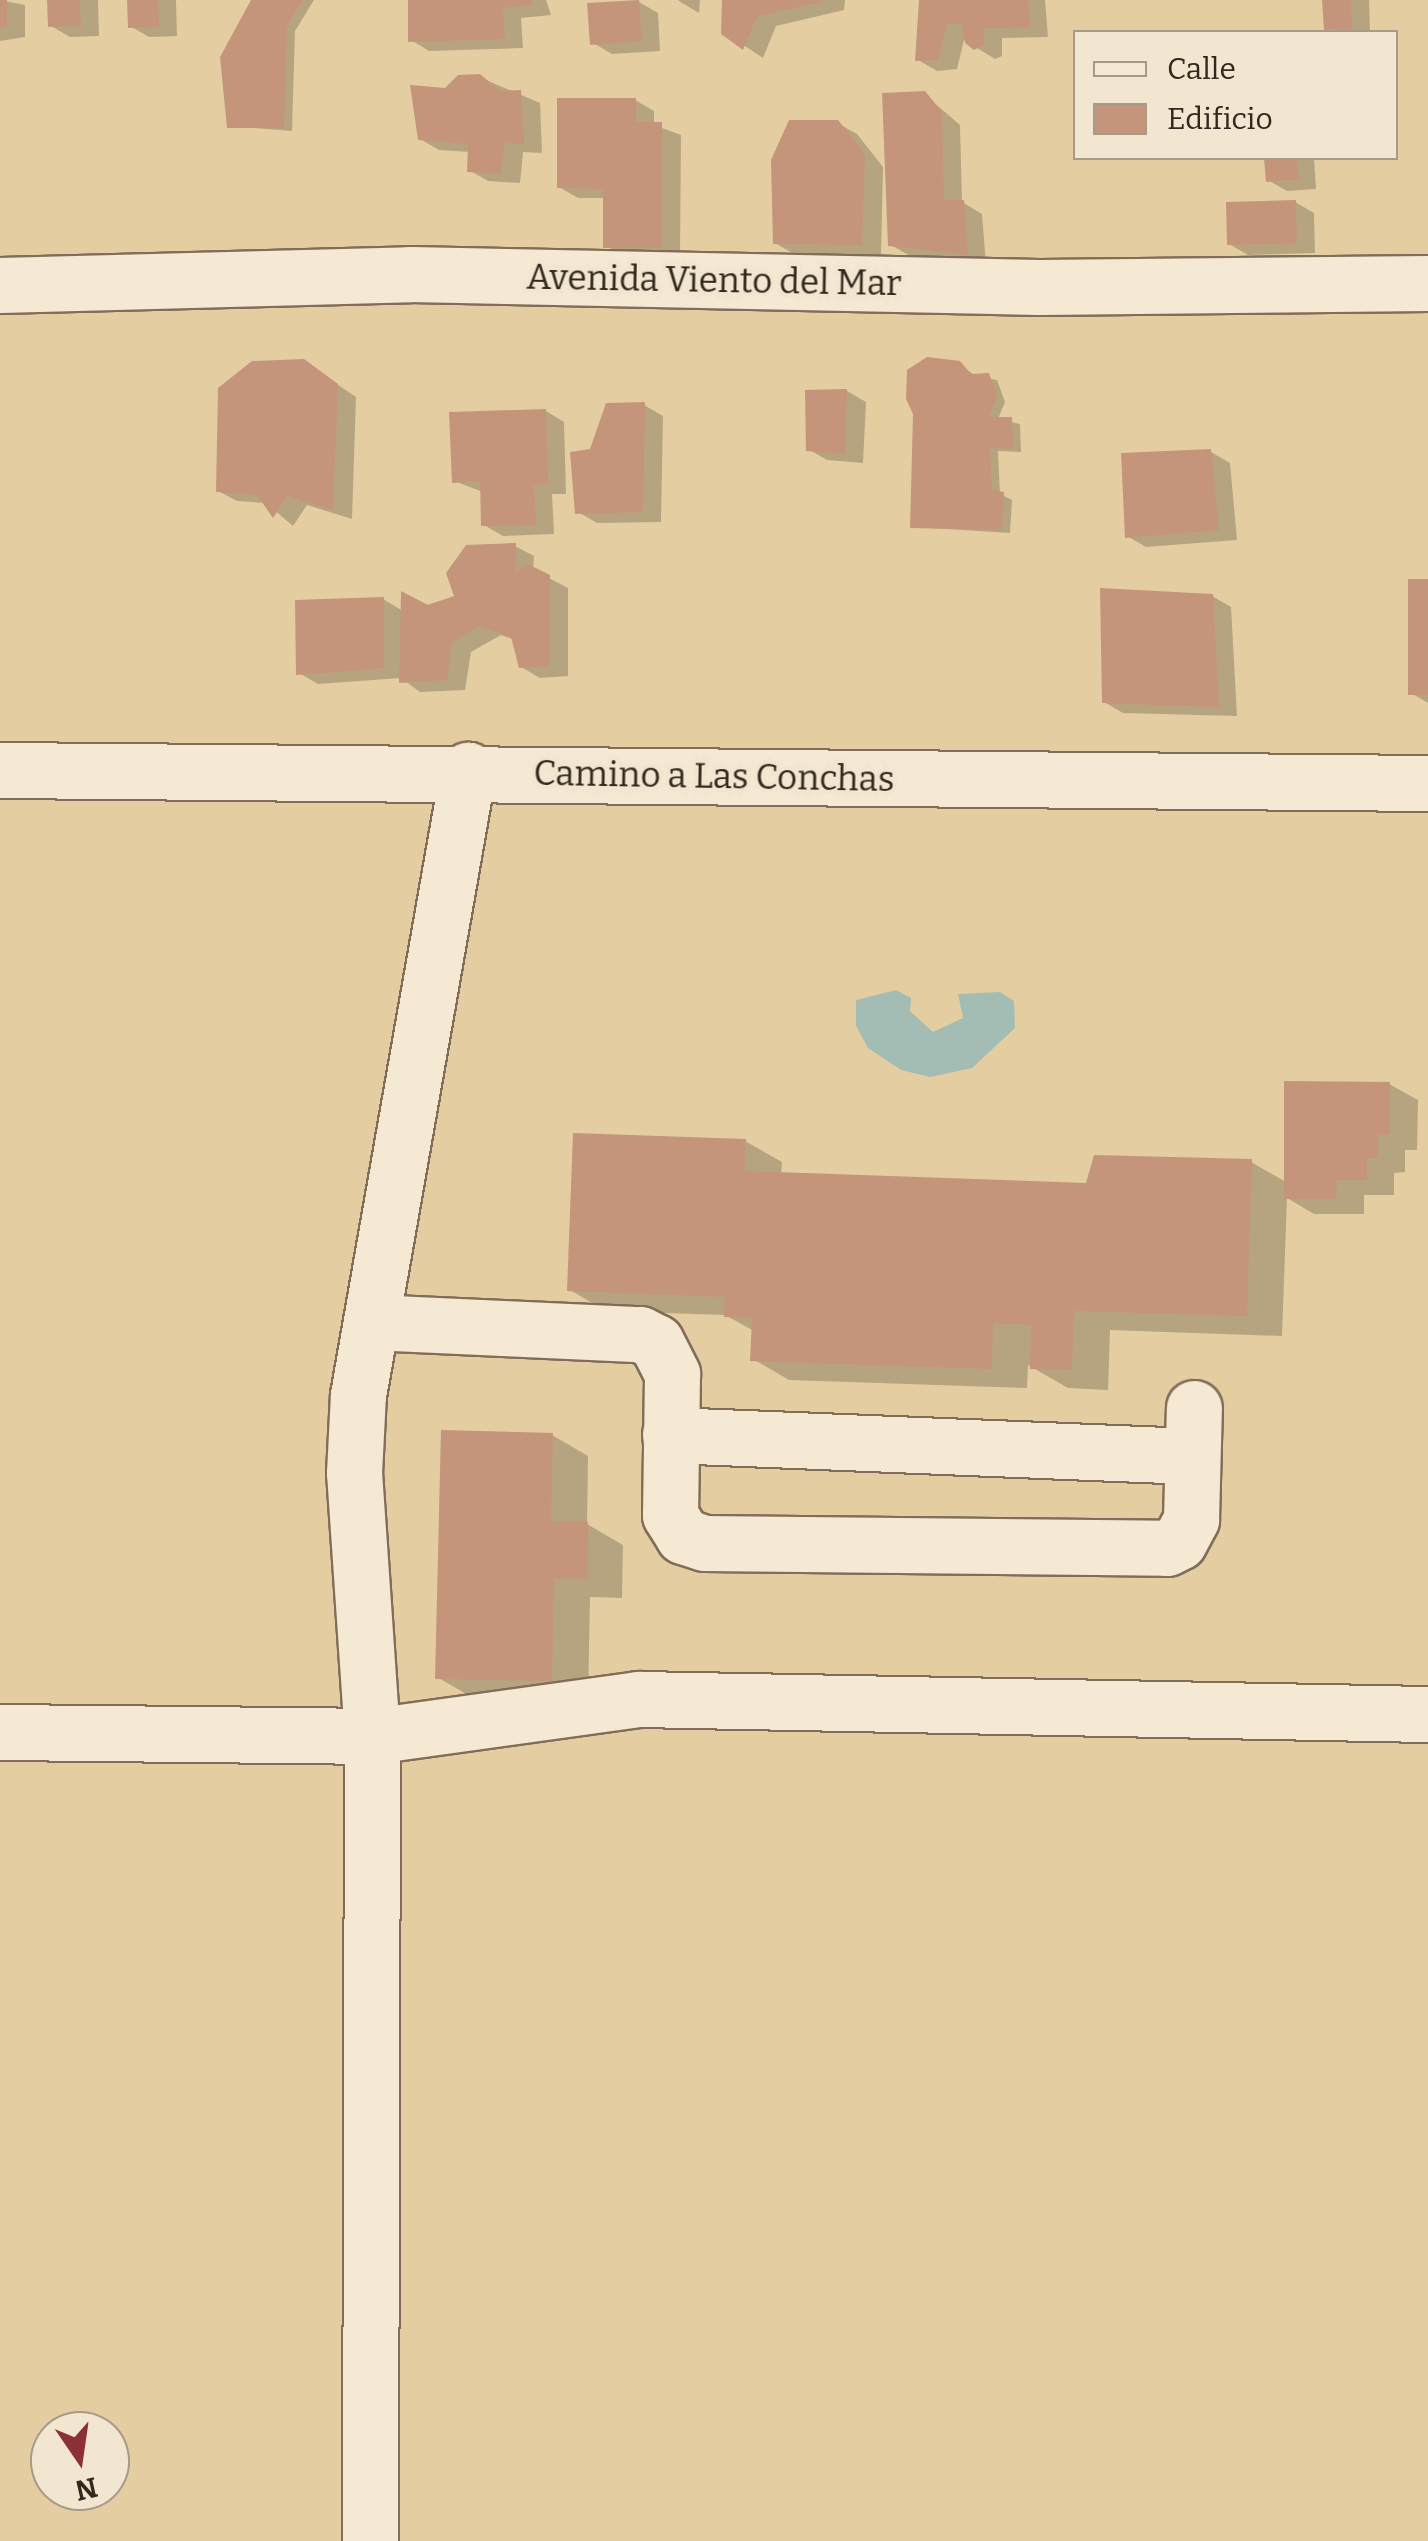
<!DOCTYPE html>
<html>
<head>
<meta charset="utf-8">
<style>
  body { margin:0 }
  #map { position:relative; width:1428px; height:2541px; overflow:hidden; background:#eadbc2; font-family:Bitter,serif }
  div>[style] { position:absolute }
  .sand>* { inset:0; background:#e4cea1 }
  .water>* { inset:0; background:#a4bdb4 }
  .shadow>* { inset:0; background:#0003 }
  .building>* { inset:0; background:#c5957b }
  .roads { filter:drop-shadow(2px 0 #826d5b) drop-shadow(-2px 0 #826d5b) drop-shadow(0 2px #826d5b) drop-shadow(0 -2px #826d5b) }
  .minor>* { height:55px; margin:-27.5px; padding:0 27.5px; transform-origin:27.5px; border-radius:27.5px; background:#f6e9d4 }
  span { translate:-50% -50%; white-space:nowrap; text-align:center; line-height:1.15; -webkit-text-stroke:9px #f2e6d1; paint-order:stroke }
  .street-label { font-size:35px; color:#33271e }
  .legend { position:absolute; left:1073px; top:30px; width:325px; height:130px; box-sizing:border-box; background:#f2e6d1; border:2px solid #a69a89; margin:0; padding:12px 18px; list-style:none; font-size:30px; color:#33271e }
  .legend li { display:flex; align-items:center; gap:20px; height:50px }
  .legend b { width:50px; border:2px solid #a69a89 }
  .north { position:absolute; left:30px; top:2411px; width:100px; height:100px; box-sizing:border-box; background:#f2e6d1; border:2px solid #a69a89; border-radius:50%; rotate:167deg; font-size:28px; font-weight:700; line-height:40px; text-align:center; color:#33271e }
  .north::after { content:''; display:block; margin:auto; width:35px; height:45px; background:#8c3037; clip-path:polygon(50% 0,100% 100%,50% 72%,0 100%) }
</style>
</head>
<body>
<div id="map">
  <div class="sand">
    <div style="clip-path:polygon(evenodd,0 0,1428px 0,1428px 2541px,0 2541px,0 0,1076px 32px,1396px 32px,1396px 158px,1076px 158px,1076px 32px,0 0,50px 2431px,110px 2431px,110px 2491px,50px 2491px,50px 2431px)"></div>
  </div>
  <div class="water">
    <div style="clip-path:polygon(896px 990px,911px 998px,910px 1011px,933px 1032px,963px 1018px,958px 994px,1000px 992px,1014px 1001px,1015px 1028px,972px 1068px,930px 1077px,901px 1070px,868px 1048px,856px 1026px,856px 1000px)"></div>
  </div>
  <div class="shadow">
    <div style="clip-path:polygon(0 0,25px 5px,25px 37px,0 41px)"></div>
    <div style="clip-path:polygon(50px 0,98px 0,99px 36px,70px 37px,51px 26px)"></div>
    <div style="clip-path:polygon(129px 0,176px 0,177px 36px,149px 37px,130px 26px)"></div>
    <div style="clip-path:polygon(254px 0,314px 0,295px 31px,292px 131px,229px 126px)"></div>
    <div style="clip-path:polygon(411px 0,546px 0,551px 15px,521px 18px,523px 48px,429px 51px,411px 40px)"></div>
    <div style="clip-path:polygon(678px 0,700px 0,699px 13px,682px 3px)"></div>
    <div style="clip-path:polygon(725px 0,845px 0,844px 10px,776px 26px,763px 58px,724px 32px)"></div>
    <div style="clip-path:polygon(921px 0,1045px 0,1048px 37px,1002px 38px,1002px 56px,995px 59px,964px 40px,957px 69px,937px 71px,918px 60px)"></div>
    <div style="clip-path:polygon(1325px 0,1369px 0,1370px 32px,1326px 29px)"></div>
    <div style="clip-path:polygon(639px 2px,658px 13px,660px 51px,612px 54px,593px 43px)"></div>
    <div style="clip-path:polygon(479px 77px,540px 103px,542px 153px,523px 152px,520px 183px,488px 181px,469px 170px,470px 152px,439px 150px,420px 139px,446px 91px)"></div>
    <div style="clip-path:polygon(924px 94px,960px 125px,962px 202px,982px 214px,986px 264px,910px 256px,891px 245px)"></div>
    <div style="clip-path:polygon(635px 100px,654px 111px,654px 125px,681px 135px,680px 258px,625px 257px,606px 246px,606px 198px,578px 198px,559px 187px)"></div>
    <div style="clip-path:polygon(837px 123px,857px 134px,883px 167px,881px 255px,794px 254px,775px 243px)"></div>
    <div style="clip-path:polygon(1266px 158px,1314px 158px,1316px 189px,1287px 191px,1268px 180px)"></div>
    <div style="clip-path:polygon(1295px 202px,1314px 213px,1315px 253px,1248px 255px,1229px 244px)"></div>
    <div style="clip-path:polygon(304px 362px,356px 397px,352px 519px,307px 505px,293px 526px,266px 503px,237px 501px,218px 491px)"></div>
    <div style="clip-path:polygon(959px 363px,975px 376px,997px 380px,1005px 402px,998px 419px,1020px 424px,1021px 452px,998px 451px,1000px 494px,1012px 500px,1010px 533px,913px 527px)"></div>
    <div style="clip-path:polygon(847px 391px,866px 402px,863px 463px,827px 460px,808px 449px)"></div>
    <div style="clip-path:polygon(644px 405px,663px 416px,661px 522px,597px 523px,578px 512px,592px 451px)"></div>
    <div style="clip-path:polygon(546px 411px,564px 422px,566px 494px,552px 494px,554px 534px,503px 536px,484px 525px,483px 492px,454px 481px)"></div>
    <div style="clip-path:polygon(1211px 452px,1230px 463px,1237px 540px,1146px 547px,1127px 536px)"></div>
    <div style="clip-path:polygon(515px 546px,534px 556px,533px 570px,568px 588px,568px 676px,540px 678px,521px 667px,515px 640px,501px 635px,471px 652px,465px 690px,420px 692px,401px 678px,318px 684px,299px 673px,383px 599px,403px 611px,457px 597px)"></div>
    <div style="clip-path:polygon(1428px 582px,1428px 703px,1411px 693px)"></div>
    <div style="clip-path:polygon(1212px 596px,1231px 607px,1237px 716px,1123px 713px,1104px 702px)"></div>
    <div style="clip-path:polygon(1389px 1084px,1418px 1100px,1417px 1150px,1405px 1150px,1405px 1172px,1394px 1173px,1394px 1195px,1364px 1195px,1364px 1214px,1314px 1214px,1287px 1198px,1282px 1336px,1110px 1330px,1108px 1390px,1068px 1388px,1028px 1365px,1027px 1388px,789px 1380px,753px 1359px,754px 1331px,725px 1315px,606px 1311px,570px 1290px,745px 1141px,782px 1162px,781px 1175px,1087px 1186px,1251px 1162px,1286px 1182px)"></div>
    <div style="clip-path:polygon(552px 1435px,588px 1456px,587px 1524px,623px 1545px,622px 1598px,590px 1597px,588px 1700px,473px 1698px,437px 1677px)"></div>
  </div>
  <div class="building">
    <div style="clip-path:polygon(0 0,7px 0,7px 27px,0 28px)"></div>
    <div style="clip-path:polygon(47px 0,80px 0,81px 26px,48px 27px)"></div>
    <div style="clip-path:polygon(127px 0,158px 0,159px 27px,128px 28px)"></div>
    <div style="clip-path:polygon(251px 0,303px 0,287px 26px,284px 128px,227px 128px,220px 57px)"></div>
    <div style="clip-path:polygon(408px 0,532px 0,533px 5px,503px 8px,505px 39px,408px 42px)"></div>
    <div style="clip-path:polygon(639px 0,642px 41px,590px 45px,587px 3px)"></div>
    <div style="clip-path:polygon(722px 0,820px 0,821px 2px,757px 16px,743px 50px,721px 34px)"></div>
    <div style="clip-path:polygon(919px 0,1028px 0,1030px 27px,984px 28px,984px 45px,974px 50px,965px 43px,962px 24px,947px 24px,938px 60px,915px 61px)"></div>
    <div style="clip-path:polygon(1322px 0,1351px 0,1352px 29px,1324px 30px)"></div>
    <div style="clip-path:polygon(480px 74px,500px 91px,521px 90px,524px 144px,505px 143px,501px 174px,467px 172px,468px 144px,418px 140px,410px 85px,445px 88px,458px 75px)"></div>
    <div style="clip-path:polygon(925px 91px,942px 112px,944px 200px,964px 200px,968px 255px,888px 246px,882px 93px)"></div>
    <div style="clip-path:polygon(557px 98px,636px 98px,636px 122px,662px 122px,662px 248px,603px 248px,603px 189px,557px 188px)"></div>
    <div style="clip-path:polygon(789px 120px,838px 120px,865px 154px,862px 245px,773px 244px,771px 160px)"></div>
    <div style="clip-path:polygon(1264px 158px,1297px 158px,1299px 179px,1266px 182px)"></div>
    <div style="clip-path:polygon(1296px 200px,1297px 243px,1227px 245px,1226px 202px)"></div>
    <div style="clip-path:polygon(927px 357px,960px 361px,971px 374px,989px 373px,997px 396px,989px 417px,1012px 417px,1013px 449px,990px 448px,992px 490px,1004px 492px,1002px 530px,910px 528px,913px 414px,906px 399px,907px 370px)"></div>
    <div style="clip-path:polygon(304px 359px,338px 384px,333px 510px,287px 496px,273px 518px,257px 495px,216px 492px,218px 388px,252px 361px)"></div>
    <div style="clip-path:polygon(847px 389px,845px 454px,806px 451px,805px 390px)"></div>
    <div style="clip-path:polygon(645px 402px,643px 512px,575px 514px,570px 452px,590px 449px,606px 403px)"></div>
    <div style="clip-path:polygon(546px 409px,548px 484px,534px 485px,536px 525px,481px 526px,480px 481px,452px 483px,449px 412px)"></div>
    <div style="clip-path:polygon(1211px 449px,1219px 530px,1125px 538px,1121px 453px)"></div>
    <div style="clip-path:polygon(516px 543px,515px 573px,528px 564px,550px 575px,550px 666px,519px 668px,511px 637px,480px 626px,452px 642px,447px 680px,399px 683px,401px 591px,428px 605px,454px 596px,446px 573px,466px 545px)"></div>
    <div style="clip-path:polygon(1408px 579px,1428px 579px,1428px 695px,1408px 695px)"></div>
    <div style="clip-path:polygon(1100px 588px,1213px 594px,1219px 707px,1102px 703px)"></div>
    <div style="clip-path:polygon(384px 597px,384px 668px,296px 675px,295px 600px)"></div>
    <div style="clip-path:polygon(1284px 1081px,1390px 1082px,1390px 1135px,1378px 1135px,1378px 1158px,1367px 1158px,1367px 1180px,1337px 1180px,1336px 1199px,1284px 1199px)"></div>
    <div style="clip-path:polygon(573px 1133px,746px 1139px,745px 1171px,1086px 1183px,1094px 1155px,1252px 1159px,1247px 1316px,1074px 1311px,1072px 1370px,1030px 1369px,1031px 1325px,993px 1323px,992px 1369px,750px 1361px,752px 1318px,724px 1317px,725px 1297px,567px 1291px)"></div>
    <div style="clip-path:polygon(441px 1430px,553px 1433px,551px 1521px,588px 1522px,587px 1579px,554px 1578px,552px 1681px,435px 1679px)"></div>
  </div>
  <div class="roads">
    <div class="minor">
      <div style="left:0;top:285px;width:410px;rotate:-1.5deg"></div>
      <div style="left:410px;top:274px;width:629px;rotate:1.18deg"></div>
      <div style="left:1039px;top:287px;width:389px;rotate:-0.6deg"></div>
      <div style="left:0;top:770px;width:1428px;rotate:0.52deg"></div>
      <div style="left:371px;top:1322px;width:269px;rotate:2.6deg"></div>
      <div style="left:640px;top:1334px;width:18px;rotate:27deg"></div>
      <div style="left:656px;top:1342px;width:36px;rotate:63deg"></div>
      <div style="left:672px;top:1374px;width:141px;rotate:90.8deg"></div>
      <div style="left:670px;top:1515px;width:25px;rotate:58deg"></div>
      <div style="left:683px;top:1536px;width:22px;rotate:18deg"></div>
      <div style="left:704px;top:1543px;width:463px;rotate:0.6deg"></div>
      <div style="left:1167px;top:1548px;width:13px;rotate:-27deg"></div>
      <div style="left:1179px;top:1542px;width:26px;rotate:-62deg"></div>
      <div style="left:1191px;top:1519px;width:111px;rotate:-88.5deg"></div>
      <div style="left:670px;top:1435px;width:521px;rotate:2.31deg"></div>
      <div style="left:0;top:1732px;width:372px;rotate:0.6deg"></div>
      <div style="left:372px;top:1736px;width:269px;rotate:-7.9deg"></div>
      <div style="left:638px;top:1699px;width:790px;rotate:1.09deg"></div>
      <div style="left:370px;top:2541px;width:805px;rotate:-89.86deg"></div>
      <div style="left:372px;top:1736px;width:264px;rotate:-93.9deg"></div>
      <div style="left:354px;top:1473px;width:78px;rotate:-87.1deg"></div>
      <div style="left:358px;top:1395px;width:635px;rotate:-80.02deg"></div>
    </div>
  </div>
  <div class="street-label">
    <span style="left:714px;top:280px;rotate:1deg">Avenida Viento del Mar</span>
    <span style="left:714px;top:776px;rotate:1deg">Camino a Las Conchas</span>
  </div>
  <ul class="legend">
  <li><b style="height:12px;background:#f6e9d4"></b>Calle</li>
  <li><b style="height:28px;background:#c5957b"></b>Edificio</li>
  </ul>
  <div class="north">N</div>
</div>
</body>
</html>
